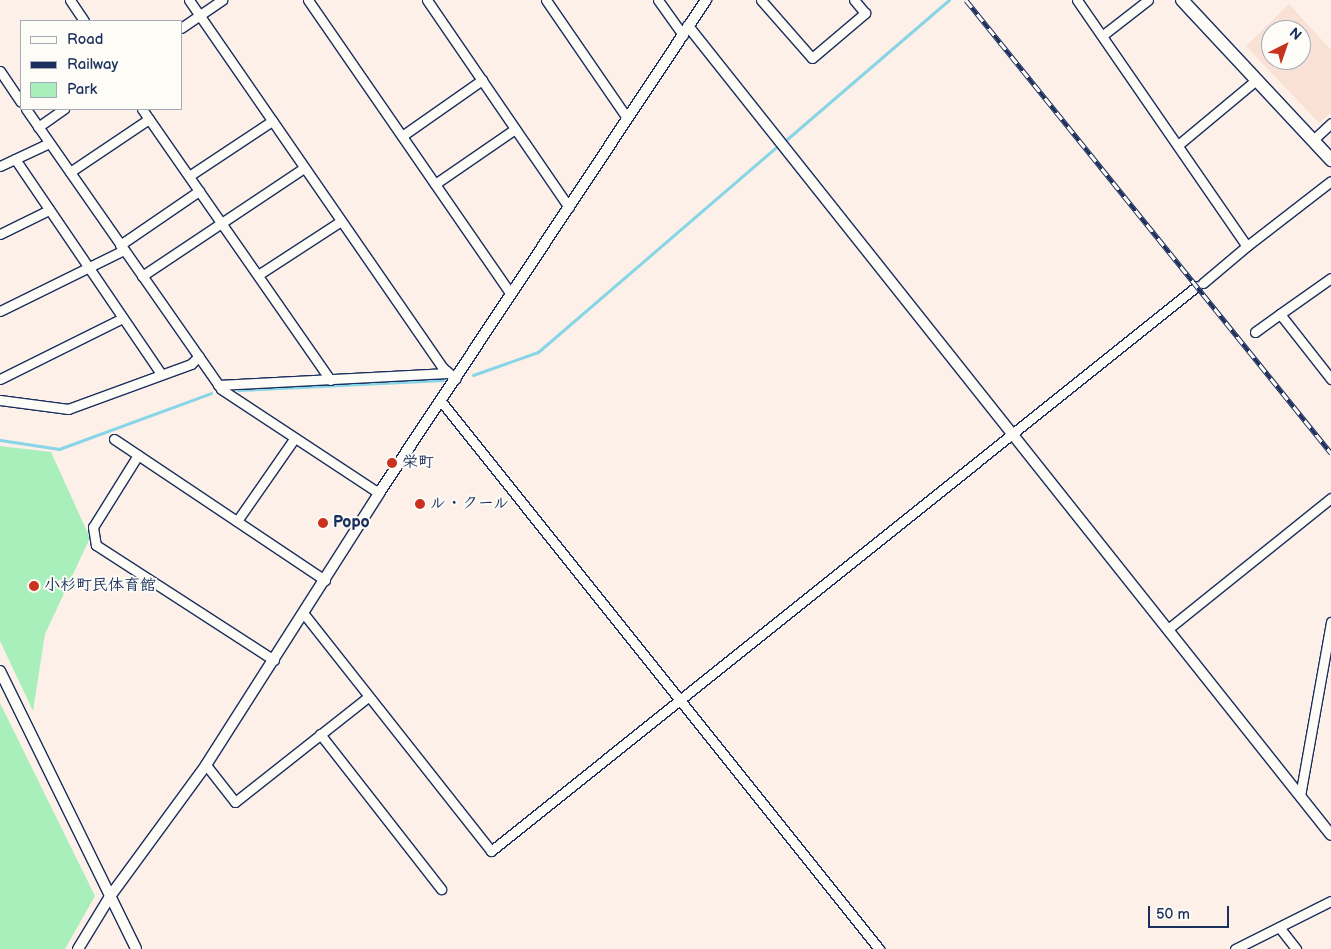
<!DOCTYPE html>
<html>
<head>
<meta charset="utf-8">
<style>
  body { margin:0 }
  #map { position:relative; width:1331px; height:949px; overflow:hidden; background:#fcf0e8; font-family:"Balsamiq Sans","Klee One",sans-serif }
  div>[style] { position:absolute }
  .built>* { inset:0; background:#fae1d6 }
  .green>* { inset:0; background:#a8efbc }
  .stream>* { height:3px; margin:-1.5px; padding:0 1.5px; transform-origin:1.5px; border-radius:1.5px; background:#87d5e6 }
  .roads { filter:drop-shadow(1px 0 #1b2f5e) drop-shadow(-1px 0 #1b2f5e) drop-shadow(0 1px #1b2f5e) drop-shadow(0 -1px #1b2f5e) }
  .minor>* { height:9px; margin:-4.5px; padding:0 4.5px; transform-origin:4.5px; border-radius:4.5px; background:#fdfcf7 }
  .tertiary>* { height:10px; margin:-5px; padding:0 5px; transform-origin:5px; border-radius:5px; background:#fdfcf7 }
  .primary>* { height:12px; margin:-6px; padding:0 6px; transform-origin:6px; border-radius:6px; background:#fdfcf7 }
  .rail>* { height:5px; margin-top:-2.5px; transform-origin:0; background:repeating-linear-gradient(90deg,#fdfcf7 0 9px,#1b2f5e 0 18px); box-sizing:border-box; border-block:1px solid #1b2f5e }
  .dots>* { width:14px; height:14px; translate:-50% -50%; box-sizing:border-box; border:2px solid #fdfcf7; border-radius:50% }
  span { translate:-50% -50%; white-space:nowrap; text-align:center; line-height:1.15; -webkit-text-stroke:4px #fdfcf7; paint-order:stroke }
  .poi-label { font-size:16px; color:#1b2f5e; font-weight:700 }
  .left { translate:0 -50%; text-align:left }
  .legend { position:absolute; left:20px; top:20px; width:162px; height:90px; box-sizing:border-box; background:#fdfcf7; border:1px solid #a3aaba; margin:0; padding:6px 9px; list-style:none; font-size:15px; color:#1b2f5e }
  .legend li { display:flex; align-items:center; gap:10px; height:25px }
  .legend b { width:25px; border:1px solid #a3aaba }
  .north { position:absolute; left:1261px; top:20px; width:50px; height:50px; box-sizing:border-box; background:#fdfcf7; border:1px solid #a3aaba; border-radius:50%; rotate:41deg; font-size:14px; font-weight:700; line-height:20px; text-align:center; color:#1b2f5e }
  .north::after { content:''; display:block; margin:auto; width:18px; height:22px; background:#c8321e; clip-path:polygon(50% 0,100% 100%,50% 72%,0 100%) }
  .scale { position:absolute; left:1148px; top:906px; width:81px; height:22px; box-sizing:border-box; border:2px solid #1b2f5e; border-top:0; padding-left:6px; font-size:15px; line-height:18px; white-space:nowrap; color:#1b2f5e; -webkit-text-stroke:4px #fdfcf7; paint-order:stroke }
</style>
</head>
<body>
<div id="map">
  <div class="built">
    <div style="clip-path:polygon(evenodd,1289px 4px,1331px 50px,1331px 112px,1319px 123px,1246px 46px,1289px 4px,1271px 30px,1301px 30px,1301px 60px,1271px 60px,1271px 30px)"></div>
  </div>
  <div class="green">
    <div style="clip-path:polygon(0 446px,51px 452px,90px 538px,45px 634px,33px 711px,0 641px)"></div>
    <div style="clip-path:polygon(0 703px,95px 896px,65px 949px,0 949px)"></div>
  </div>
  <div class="stream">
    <div style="left:786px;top:140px;width:215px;rotate:-40.7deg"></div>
    <div style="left:1257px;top:336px;width:11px;rotate:-38deg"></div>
    <div style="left:473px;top:375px;width:69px;rotate:-19.5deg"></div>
    <div style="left:538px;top:352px;width:313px;rotate:-40.7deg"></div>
    <div style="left:238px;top:390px;width:205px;rotate:-2.8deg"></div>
    <div style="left:0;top:440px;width:60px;rotate:8.7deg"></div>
    <div style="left:59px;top:449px;width:162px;rotate:-20.2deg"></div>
  </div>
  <div class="roads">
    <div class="minor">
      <div style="left:70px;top:0;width:25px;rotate:56deg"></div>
      <div style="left:189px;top:0;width:446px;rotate:55.4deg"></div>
      <div style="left:442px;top:367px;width:18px;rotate:41deg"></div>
      <div style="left:308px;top:0;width:357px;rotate:55.4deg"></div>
      <div style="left:427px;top:0;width:251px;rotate:55.6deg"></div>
      <div style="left:546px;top:0;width:143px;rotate:55.5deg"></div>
      <div style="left:658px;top:0;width:43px;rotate:54.5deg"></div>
      <div style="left:761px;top:0;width:77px;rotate:48.7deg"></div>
      <div style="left:812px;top:58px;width:70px;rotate:-40.3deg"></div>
      <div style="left:865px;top:13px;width:17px;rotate:-130deg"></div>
      <div style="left:1077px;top:0;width:299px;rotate:55.4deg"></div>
      <div style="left:1247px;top:246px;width:106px;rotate:-37.7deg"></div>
      <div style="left:181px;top:28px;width:50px;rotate:-34.3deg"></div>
      <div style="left:1103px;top:35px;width:57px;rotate:-37.9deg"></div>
      <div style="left:0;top:71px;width:37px;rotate:56deg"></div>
      <div style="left:26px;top:109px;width:341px;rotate:55.1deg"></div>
      <div style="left:221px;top:389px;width:189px;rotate:33.4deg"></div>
      <div style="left:142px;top:109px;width:330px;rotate:55.2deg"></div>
      <div style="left:38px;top:127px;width:32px;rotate:-35deg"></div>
      <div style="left:402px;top:136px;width:98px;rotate:-35deg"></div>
      <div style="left:1313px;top:140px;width:25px;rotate:-43deg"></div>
      <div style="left:1178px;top:145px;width:102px;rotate:-39.8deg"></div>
      <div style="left:15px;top:159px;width:260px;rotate:55.8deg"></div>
      <div style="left:0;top:166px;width:54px;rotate:-25.1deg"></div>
      <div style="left:70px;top:172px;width:95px;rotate:-33.9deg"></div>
      <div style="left:189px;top:176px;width:100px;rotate:-33.5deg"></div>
      <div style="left:435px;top:184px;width:97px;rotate:-34.5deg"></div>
      <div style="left:0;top:234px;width:55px;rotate:-26.1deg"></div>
      <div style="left:120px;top:245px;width:96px;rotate:-34.4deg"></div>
      <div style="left:258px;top:275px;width:99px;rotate:-33deg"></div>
      <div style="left:142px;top:276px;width:195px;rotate:-33.7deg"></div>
      <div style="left:1331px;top:278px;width:62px;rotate:144.8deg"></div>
      <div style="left:1280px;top:314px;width:83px;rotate:51.9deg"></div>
      <div style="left:1203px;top:283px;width:57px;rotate:-40.1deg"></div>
      <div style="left:0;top:311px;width:138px;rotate:-26.2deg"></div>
      <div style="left:1255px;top:332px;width:31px;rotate:-36deg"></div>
      <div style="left:0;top:379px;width:137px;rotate:-26.4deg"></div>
      <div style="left:218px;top:385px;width:230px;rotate:-3deg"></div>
      <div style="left:0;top:400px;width:69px;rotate:7.5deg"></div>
      <div style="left:68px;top:409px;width:131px;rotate:-20.1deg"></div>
      <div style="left:191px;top:364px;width:11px;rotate:-45deg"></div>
      <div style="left:440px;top:400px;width:703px;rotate:51.35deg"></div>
      <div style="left:114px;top:439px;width:254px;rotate:33.8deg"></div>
      <div style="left:138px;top:455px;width:85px;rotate:122deg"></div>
      <div style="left:93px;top:527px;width:18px;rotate:81deg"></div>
      <div style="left:96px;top:545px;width:212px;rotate:32.9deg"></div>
      <div style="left:237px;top:521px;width:100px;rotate:-55.2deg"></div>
      <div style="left:304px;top:614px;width:302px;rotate:51.7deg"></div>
      <div style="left:491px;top:851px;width:904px;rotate:-38.67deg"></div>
      <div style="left:1168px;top:629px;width:209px;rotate:-38.8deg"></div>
      <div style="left:320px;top:734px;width:197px;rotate:52deg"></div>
      <div style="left:206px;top:765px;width:47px;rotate:51.9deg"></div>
      <div style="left:235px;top:802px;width:169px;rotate:-38.3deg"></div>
      <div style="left:1300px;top:796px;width:177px;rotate:-79.9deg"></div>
      <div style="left:1279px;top:927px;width:28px;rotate:52deg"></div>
      <div style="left:1235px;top:949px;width:107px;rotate:-26.6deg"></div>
    </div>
    <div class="tertiary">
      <div style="left:688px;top:26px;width:1033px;rotate:51.52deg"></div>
      <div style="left:0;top:671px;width:309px;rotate:63.9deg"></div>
      <div style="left:78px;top:949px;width:63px;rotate:-58.6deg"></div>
      <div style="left:111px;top:895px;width:161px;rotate:-53.8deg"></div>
      <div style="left:206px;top:765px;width:322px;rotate:-57.5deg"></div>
      <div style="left:379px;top:493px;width:592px;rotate:-56.44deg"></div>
    </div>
    <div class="primary">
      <div style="left:1182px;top:0;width:219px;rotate:47deg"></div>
    </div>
  </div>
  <div class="rail">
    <div style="left:966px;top:0;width:582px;rotate:51.14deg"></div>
  </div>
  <div class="dots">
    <div style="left:392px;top:463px;background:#c8321e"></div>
    <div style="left:420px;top:504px;background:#c8321e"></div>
    <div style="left:323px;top:523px;background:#c8321e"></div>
    <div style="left:34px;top:586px;background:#c8321e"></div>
  </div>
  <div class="poi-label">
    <span class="left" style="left:402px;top:463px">栄町</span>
    <span class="left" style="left:430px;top:504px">ル・クール</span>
    <span class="left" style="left:333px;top:523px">Popo</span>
    <span class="left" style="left:44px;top:586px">小杉町民体育館</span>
  </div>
  <ul class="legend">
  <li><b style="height:6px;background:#fdfcf7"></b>Road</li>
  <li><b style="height:6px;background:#1b2f5e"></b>Railway</li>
  <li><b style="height:14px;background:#a8efbc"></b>Park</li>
  </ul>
  <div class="north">N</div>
  <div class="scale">50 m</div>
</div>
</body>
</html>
